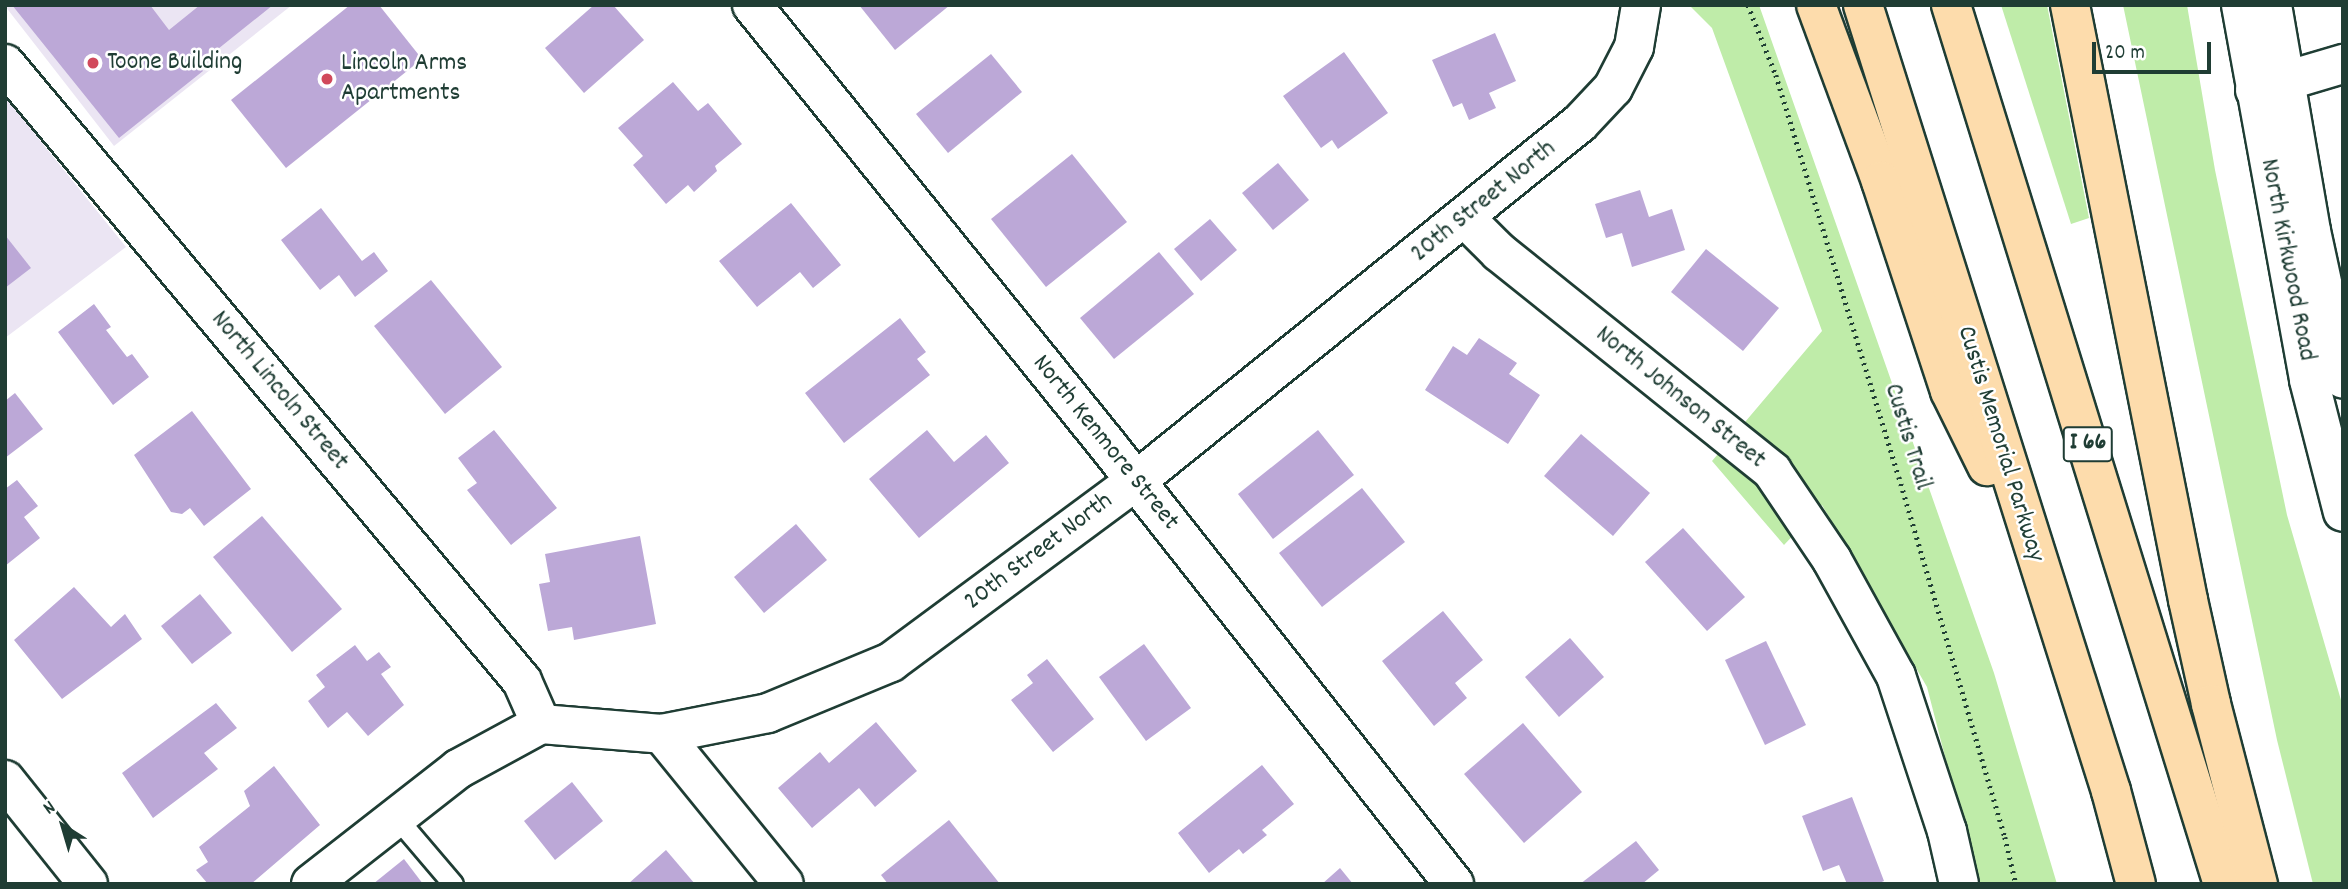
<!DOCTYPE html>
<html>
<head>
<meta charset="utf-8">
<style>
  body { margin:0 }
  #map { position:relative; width:2348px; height:889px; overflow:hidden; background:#fff; font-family:Dekko,sans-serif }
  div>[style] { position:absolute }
  .built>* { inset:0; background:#ebe5f3 }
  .green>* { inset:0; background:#bfeca9 }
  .building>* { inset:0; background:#bca8d7 }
  .path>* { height:4.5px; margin-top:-2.25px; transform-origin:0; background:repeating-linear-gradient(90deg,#1f3d34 0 2px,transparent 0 7px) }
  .roads { filter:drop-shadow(2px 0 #1f3d34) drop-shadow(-2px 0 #1f3d34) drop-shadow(0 2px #1f3d34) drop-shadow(0 -2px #1f3d34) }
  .lane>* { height:19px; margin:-9.5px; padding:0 9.5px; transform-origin:9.5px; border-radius:9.5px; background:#fff }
  .street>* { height:38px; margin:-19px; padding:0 19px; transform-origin:19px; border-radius:19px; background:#fff }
  .secondary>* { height:38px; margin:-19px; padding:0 19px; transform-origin:19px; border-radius:19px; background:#fff }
  .highway>* { height:38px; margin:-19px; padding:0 19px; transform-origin:19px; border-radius:19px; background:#fddcac }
  .dots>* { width:19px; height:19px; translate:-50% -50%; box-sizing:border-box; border:4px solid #fff; border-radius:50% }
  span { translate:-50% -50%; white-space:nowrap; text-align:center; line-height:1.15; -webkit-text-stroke:5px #fff; paint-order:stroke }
  .shield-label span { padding:2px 5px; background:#fff; border:2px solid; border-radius:5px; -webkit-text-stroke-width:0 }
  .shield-label { font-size:24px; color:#1f3d34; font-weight:700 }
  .poi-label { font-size:26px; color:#1f3d34 }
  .left { translate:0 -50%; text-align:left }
  .street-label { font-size:26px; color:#1f3d34 }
  .frame { position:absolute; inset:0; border:7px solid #1f3d34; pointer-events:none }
  .north { position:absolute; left:28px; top:791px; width:70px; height:70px; -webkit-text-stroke:5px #fff; paint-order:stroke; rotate:323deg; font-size:19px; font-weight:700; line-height:28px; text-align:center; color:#1f3d34 }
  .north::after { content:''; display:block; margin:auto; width:24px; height:32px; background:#1f3d34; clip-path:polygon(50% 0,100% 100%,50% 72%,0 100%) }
  .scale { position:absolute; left:2092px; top:42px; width:119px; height:32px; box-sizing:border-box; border:4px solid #1f3d34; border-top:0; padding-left:9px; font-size:21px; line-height:24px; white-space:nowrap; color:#1f3d34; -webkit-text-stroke:5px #fff; paint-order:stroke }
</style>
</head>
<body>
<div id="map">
  <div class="built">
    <div style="clip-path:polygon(292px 5px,114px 146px,5px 6px,5px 5px)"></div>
    <div style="clip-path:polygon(5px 97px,126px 247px,5px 338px)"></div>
  </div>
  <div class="green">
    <div style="clip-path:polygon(1689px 5px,1759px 5px,1994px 673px,2057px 884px,1978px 884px,1927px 687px,1822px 505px,1784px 545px,1712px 461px,1822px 331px,1712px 28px)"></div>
    <div style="clip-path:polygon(2001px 5px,2047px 5px,2089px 218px,2071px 224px)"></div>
    <div style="clip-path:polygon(2123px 5px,2187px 5px,2215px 170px,2287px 515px,2343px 707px,2343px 884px,2313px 884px,2277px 740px)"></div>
  </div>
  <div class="building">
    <div style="clip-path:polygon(12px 5px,150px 5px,169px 30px,200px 5px,273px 5px,198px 65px,203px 71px,119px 138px)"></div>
    <div style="clip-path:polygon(350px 5px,379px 5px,422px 59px,286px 168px,231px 100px)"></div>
    <div style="clip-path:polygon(594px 5px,613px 5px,644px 40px,584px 93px,545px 48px)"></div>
    <div style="clip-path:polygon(859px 5px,950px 5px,895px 50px)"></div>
    <div style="clip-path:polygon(1495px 33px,1516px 81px,1489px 93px,1496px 108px,1469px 120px,1462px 103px,1453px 107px,1432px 60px)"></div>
    <div style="clip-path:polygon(1344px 52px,1388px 113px,1338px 149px,1332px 140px,1321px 148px,1283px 96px)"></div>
    <div style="clip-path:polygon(991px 54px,1022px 92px,948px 153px,916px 114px)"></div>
    <div style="clip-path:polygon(673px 82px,698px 111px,708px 103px,742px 144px,715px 166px,717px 171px,694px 192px,688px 185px,666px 204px,633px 165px,643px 156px,618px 128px)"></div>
    <div style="clip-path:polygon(1072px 154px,1127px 222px,1046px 287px,991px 219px)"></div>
    <div style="clip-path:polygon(1278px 163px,1309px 200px,1273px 230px,1242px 193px)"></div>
    <div style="clip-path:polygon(1640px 190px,1649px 217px,1672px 209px,1685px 250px,1632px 267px,1622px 233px,1606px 238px,1595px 204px)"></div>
    <div style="clip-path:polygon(791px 203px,841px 265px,813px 288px,800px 272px,757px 307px,719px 261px)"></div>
    <div style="clip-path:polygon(321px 208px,362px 261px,374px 252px,388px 271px,355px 297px,339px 275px,320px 290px,281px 240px)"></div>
    <div style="clip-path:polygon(1210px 219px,1237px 250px,1201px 281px,1174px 249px)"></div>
    <div style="clip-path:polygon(5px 235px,31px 268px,5px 288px)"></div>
    <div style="clip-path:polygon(1706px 249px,1779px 308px,1743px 351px,1671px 292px)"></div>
    <div style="clip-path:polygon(1159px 252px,1194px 294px,1114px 359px,1080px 318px)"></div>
    <div style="clip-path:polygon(431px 280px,502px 367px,445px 414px,374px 326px)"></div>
    <div style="clip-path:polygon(94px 304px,111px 327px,106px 330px,127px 357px,132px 354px,149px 377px,113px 405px,58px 332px)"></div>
    <div style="clip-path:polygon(900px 318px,926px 352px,917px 359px,930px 375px,844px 443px,805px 393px)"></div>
    <div style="clip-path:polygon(1479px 338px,1517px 363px,1509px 374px,1540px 395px,1508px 444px,1425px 390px,1453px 346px,1467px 355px)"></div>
    <div style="clip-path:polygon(15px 393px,43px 429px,5px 458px,5px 401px)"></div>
    <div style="clip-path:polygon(192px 411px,251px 489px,204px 526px,190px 508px,182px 514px,171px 512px,134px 455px)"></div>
    <div style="clip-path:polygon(494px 430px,557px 508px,511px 545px,467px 490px,477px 483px,458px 458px)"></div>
    <div style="clip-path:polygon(927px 430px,954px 462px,986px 435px,1009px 463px,919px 538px,869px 479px)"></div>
    <div style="clip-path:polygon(1318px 430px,1354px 475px,1273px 539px,1238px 494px)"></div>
    <div style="clip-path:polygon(1581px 434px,1650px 493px,1613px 536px,1544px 476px)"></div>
    <div style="clip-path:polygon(17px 480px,38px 506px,24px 517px,40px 538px,5px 566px,5px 489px)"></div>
    <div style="clip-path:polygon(1362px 488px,1405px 542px,1322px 607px,1279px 553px)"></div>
    <div style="clip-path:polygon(262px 516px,342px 609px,292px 652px,213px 557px)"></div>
    <div style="clip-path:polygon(796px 524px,827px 560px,764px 613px,734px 577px)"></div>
    <div style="clip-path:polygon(1683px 528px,1745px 597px,1707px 631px,1645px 562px)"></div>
    <div style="clip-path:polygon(640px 536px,656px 624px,574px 640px,572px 627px,548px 631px,539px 584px,550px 582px,545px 554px)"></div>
    <div style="clip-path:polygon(74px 587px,111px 627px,125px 614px,142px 639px,62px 699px,14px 640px)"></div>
    <div style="clip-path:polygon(200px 594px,232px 633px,192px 664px,161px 626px)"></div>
    <div style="clip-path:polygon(1443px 611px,1483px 660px,1455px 683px,1467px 698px,1434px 726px,1382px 661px)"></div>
    <div style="clip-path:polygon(1570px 638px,1604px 677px,1559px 717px,1525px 677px)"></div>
    <div style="clip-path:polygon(1766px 641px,1806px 725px,1765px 745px,1725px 660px)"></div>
    <div style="clip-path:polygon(1144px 644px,1191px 708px,1146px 741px,1099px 677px)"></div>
    <div style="clip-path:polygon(355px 645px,367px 661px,379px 652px,391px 667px,381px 674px,404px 705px,368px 736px,347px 712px,328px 728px,308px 701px,325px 687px,316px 675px)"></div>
    <div style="clip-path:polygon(1047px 659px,1094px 719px,1053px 752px,1011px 700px,1033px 683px,1027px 675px)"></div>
    <div style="clip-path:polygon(216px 703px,237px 728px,204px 753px,218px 769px,153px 818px,122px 773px)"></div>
    <div style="clip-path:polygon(876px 722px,917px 771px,875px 807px,859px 788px,812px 828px,778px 788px,820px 752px,829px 763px)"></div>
    <div style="clip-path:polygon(1523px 723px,1582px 792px,1524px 843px,1464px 774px)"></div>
    <div style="clip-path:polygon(1262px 765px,1294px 804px,1262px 830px,1267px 835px,1243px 854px,1239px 849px,1209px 873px,1178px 833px)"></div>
    <div style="clip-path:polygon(274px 766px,320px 825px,251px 884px,208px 884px,196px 870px,208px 862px,199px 847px,250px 806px,244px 791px)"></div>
    <div style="clip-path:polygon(572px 782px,603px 821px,555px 860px,524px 821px)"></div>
    <div style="clip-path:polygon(1852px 797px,1884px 881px,1877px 884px,1847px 884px,1839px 865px,1823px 871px,1802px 816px)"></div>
    <div style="clip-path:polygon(949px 820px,1000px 884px,888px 884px,881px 875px)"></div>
    <div style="clip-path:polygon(1636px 841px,1659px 870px,1642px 884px,1580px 884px)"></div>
    <div style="clip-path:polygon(666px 850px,695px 884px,628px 884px)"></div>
    <div style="clip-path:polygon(404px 859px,423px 884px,373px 884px)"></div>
    <div style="clip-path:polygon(1340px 868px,1353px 884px,1322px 884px)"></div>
  </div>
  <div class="path">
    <div style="left:1748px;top:5px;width:75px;rotate:68.2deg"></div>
    <div style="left:1776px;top:75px;width:420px;rotate:73deg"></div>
    <div style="left:1899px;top:477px;width:375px;rotate:73.6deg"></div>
    <div style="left:2005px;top:837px;width:48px;rotate:76.8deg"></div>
  </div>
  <div class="roads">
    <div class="lane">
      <div style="left:396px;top:817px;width:88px;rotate:49.6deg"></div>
    </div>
    <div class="street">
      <div style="left:752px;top:5px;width:568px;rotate:51.07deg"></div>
      <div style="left:1109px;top:447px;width:557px;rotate:51.71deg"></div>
      <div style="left:5px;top:64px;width:805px;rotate:50.04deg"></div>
      <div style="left:522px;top:681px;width:47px;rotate:66.2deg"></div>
      <div style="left:2255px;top:90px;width:92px;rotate:-16.5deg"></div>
      <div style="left:1465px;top:218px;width:48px;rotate:45deg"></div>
      <div style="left:1499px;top:252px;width:350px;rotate:38.7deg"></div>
      <div style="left:1772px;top:471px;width:107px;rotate:56deg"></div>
      <div style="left:1832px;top:560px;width:132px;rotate:61.1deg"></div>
      <div style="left:1896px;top:676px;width:163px;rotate:71.8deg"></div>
      <div style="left:1947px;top:831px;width:54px;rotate:77.2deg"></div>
      <div style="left:662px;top:734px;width:193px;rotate:50.9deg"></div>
      <div style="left:5px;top:780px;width:133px;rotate:51.4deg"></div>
      <div style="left:311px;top:884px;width:187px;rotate:-38deg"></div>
      <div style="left:458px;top:769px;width:94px;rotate:-28.5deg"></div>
      <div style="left:541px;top:724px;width:121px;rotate:4.7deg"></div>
      <div style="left:662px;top:734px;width:108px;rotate:-11.2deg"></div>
      <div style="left:768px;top:713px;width:133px;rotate:-22.5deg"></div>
      <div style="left:891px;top:662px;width:305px;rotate:-36.5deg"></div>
      <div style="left:1136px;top:481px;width:570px;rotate:-38.88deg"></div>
      <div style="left:1580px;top:123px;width:48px;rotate:-46.7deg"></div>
      <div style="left:1613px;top:88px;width:46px;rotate:-62.9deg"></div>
      <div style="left:1634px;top:47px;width:43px;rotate:-80.5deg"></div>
    </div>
    <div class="secondary">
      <div style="left:2241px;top:5px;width:381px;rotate:79.7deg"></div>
      <div style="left:2309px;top:380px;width:136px;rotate:75.6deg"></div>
      <div style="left:2272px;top:5px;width:229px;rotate:80.2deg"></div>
      <div style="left:2311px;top:231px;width:151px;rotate:77.8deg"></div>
    </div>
    <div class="highway">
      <div style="left:1816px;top:5px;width:188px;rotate:69.7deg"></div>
      <div style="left:1881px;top:181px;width:221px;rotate:71.8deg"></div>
      <div style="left:1950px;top:391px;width:84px;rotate:63.7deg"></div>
      <div style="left:1863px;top:5px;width:824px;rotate:72.49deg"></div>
      <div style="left:2111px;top:791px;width:96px;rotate:75deg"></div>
      <div style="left:1951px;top:5px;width:920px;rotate:72.81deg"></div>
      <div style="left:2070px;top:5px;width:607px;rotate:78.78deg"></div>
      <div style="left:2188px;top:600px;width:107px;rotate:77.5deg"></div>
      <div style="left:2211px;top:704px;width:186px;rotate:75.4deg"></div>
    </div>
  </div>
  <div class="dots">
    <div style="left:93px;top:63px;background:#d1495b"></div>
    <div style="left:327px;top:79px;background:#d1495b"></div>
  </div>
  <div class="shield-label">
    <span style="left:2088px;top:444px">I 66</span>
  </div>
  <div class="poi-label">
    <span class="left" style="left:107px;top:63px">Toone Building</span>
    <span class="left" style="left:341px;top:79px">Lincoln Arms<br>Apartments</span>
  </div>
  <div class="street-label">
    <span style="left:1484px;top:202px;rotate:-39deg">20th Street North</span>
    <span style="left:2287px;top:260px;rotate:79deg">North Kirkwood Road</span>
    <span style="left:279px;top:391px;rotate:50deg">North Lincoln Street</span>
    <span style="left:1680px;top:398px;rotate:39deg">North Johnson Street</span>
    <span style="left:1907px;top:437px;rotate:73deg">Custis Trail</span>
    <span style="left:1105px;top:443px;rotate:51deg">North Kenmore Street</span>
    <span style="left:2000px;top:444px;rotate:73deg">Custis Memorial Parkway</span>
    <span style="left:1039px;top:552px;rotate:-37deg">20th Street North</span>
  </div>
  <div class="frame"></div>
  <div class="north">N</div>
  <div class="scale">20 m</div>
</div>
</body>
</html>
